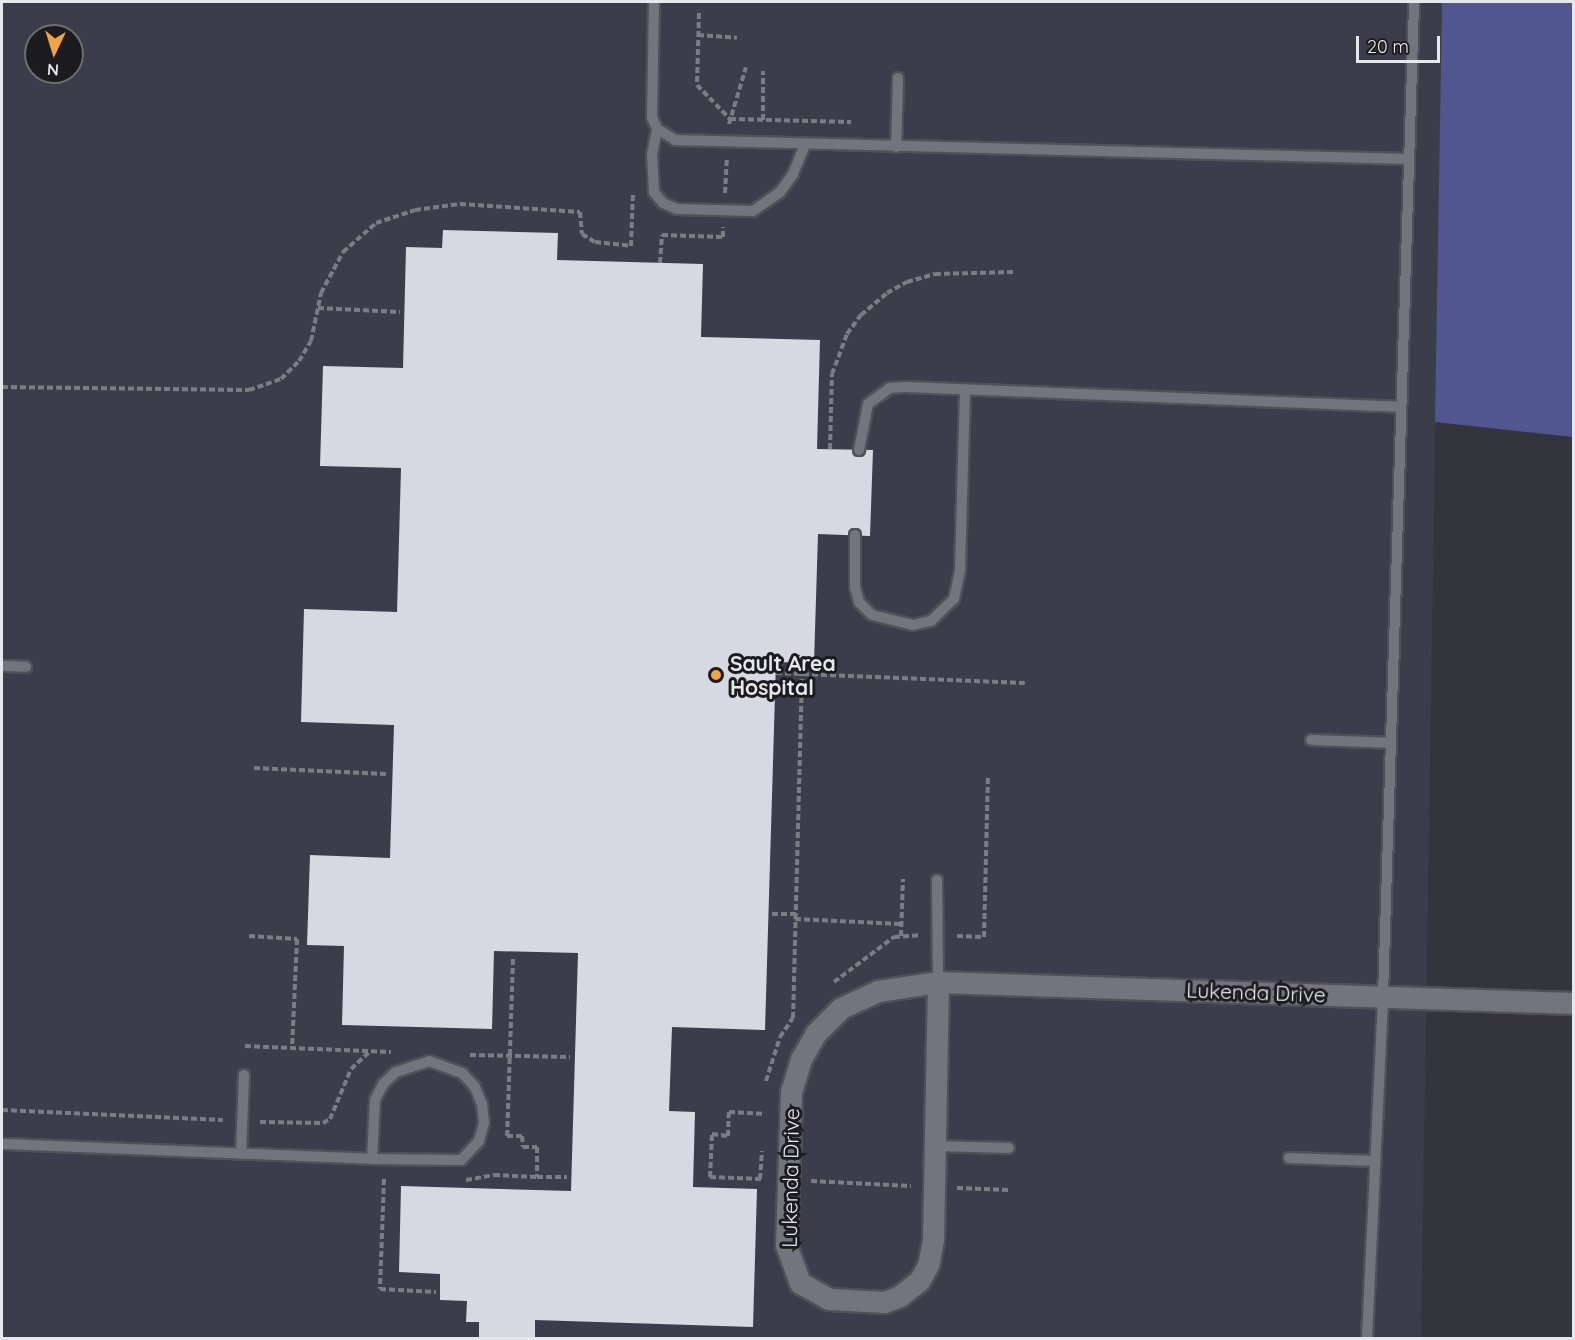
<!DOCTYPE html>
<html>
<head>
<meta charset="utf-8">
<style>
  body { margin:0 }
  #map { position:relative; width:1575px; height:1340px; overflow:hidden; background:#33343c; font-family:Quicksand,sans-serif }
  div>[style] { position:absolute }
  .built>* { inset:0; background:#3c3d4b }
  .green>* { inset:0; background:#515690 }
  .building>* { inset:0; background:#d6d8e2 }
  .path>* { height:4px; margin-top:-2px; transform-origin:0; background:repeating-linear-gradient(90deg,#7c7d84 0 6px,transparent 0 9px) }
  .roads { filter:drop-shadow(2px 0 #505158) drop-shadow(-2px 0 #505158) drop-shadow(0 2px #505158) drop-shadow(0 -2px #505158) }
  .service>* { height:10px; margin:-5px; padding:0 5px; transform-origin:5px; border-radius:5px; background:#73757e }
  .minor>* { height:21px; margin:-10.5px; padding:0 10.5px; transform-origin:10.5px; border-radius:10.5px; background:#73757e }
  .dots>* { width:16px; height:16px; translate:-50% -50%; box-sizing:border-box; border:3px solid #1c1c20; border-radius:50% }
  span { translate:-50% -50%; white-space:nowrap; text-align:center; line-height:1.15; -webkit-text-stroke:6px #1c1c20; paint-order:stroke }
  .poi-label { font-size:21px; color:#e7e8ed; font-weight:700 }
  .left { translate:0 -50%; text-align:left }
  .street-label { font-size:21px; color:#e7e8ed }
  .frame { position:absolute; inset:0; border:3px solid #e7e8ed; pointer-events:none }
  .north { position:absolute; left:24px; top:24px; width:60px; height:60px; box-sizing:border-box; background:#1c1c20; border:2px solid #6d6e72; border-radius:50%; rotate:184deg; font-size:16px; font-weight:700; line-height:24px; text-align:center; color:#e7e8ed }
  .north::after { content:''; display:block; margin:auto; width:21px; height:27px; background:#f3a442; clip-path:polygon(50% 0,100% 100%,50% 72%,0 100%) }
  .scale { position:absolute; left:1356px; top:36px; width:84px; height:27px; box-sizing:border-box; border:3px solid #e7e8ed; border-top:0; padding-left:8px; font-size:18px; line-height:21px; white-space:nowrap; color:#e7e8ed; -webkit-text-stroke:4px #1c1c20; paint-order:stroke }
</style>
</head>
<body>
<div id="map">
  <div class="built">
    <div style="clip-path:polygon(evenodd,2px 2px,1442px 2px,1421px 1338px,2px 1338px,2px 2px,36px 36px,72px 36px,72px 72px,36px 72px,36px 36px)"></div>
  </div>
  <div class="green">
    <div style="clip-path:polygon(1442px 2px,1573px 2px,1573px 437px,1435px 422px)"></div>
  </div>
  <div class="building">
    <div style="clip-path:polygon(443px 230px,558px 233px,557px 260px,703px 264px,701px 337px,820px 340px,817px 449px,873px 450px,870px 536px,818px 534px,814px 663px,776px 662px,765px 1030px,672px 1027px,669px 1111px,695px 1112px,693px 1187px,757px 1189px,753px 1327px,535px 1320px,535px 1338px,479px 1338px,479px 1322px,466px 1322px,467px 1301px,440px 1300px,440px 1274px,399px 1272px,401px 1186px,571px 1191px,578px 953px,494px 951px,492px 1029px,342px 1025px,344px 946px,307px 945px,310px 855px,390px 858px,394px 725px,301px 722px,304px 609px,397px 612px,401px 468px,320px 466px,323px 366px,403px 368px,406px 247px,442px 248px)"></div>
  </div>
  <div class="path">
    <div style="left:699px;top:13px;width:72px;rotate:91.6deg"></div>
    <div style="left:697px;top:85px;width:47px;rotate:45.9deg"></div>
    <div style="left:730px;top:119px;width:121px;rotate:1.4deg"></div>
    <div style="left:698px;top:35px;width:39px;rotate:4deg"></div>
    <div style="left:763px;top:120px;width:49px;rotate:-90deg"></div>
    <div style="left:729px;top:124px;width:59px;rotate:-73.4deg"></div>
    <div style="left:725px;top:193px;width:35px;rotate:-87deg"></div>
    <div style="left:660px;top:263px;width:28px;rotate:-86deg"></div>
    <div style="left:662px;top:235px;width:61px;rotate:1.9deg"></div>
    <div style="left:723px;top:237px;width:10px;rotate:-90deg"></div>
    <div style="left:318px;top:308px;width:82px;rotate:2.8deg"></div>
    <div style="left:2px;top:387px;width:247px;rotate:0.7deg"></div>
    <div style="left:249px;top:390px;width:34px;rotate:-19deg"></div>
    <div style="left:281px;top:379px;width:25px;rotate:-45deg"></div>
    <div style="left:299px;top:361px;width:23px;rotate:-59deg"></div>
    <div style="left:311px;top:341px;width:49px;rotate:-78.2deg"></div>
    <div style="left:321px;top:293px;width:47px;rotate:-61.8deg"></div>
    <div style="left:343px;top:252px;width:44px;rotate:-41.3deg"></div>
    <div style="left:376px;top:223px;width:41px;rotate:-18.4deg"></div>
    <div style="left:415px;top:210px;width:45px;rotate:-7.6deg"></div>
    <div style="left:460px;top:204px;width:120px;rotate:3.8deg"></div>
    <div style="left:580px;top:212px;width:22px;rotate:85deg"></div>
    <div style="left:582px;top:234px;width:15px;rotate:32deg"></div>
    <div style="left:595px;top:242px;width:36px;rotate:6deg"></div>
    <div style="left:631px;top:246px;width:54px;rotate:-87.9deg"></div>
    <div style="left:830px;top:449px;width:75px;rotate:-88.5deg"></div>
    <div style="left:832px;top:374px;width:43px;rotate:-69.4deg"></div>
    <div style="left:847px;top:334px;width:24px;rotate:-54deg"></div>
    <div style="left:861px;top:315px;width:34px;rotate:-40deg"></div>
    <div style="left:887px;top:293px;width:23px;rotate:-29deg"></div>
    <div style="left:907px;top:282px;width:29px;rotate:-16deg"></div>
    <div style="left:935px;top:274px;width:78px;rotate:-1.5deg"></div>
    <div style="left:776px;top:673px;width:249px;rotate:2.3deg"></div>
    <div style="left:254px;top:768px;width:132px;rotate:2.6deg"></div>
    <div style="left:772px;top:914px;width:24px"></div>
    <div style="left:795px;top:919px;width:106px;rotate:2.7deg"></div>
    <div style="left:249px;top:936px;width:48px;rotate:3.6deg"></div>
    <div style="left:297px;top:939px;width:109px;rotate:92.6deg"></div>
    <div style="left:901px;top:936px;width:57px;rotate:-88deg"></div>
    <div style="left:957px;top:936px;width:27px;rotate:2deg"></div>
    <div style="left:984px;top:937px;width:160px;rotate:-88.6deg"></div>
    <div style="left:513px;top:959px;width:177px;rotate:91.9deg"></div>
    <div style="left:507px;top:1136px;width:15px"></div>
    <div style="left:522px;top:1136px;width:11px;rotate:85deg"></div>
    <div style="left:523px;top:1147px;width:14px"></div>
    <div style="left:537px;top:1147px;width:30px;rotate:90deg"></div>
    <div style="left:537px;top:1177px;width:30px"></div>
    <div style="left:834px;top:982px;width:75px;rotate:-36.9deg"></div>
    <div style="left:894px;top:937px;width:26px;rotate:-4deg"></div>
    <div style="left:245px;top:1046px;width:146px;rotate:2.4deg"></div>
    <div style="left:470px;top:1055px;width:100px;rotate:1.1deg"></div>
    <div style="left:766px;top:1081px;width:46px;rotate:-72.3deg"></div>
    <div style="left:780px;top:1037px;width:23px;rotate:-56deg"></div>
    <div style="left:793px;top:1018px;width:344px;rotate:-88.5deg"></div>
    <div style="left:2px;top:1110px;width:221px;rotate:2.6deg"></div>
    <div style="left:260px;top:1122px;width:63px;rotate:0.9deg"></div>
    <div style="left:323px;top:1123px;width:8px;rotate:-30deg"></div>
    <div style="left:330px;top:1119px;width:54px;rotate:-67.2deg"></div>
    <div style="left:351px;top:1069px;width:26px;rotate:-43deg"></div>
    <div style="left:384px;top:1179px;width:110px;rotate:92.1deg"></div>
    <div style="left:380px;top:1289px;width:56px;rotate:3.1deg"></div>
    <div style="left:760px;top:1179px;width:28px;rotate:-86deg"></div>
    <div style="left:761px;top:1179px;width:51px;rotate:-177.8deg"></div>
    <div style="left:710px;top:1177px;width:43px;rotate:-87.3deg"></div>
    <div style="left:712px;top:1134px;width:16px;rotate:7deg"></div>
    <div style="left:728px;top:1136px;width:24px;rotate:-88deg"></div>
    <div style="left:729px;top:1112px;width:34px;rotate:3deg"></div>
    <div style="left:466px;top:1180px;width:28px;rotate:-10deg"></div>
    <div style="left:494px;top:1175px;width:43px;rotate:2.7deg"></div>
    <div style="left:811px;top:1181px;width:100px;rotate:2.9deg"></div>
    <div style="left:957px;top:1188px;width:51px;rotate:2.2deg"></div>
  </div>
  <div class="roads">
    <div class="service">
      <div style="left:654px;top:2px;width:115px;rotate:91deg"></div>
      <div style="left:652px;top:117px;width:13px;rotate:67deg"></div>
      <div style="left:657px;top:129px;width:21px;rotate:31deg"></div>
      <div style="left:675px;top:140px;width:734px;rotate:1.48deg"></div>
      <div style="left:657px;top:129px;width:25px;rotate:101deg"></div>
      <div style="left:652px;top:154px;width:38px;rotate:87deg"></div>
      <div style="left:654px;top:192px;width:14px;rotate:51deg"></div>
      <div style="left:663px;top:203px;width:15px;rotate:23deg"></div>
      <div style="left:677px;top:209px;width:76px;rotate:1.5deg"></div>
      <div style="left:753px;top:211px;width:33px;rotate:-35deg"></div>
      <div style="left:780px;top:192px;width:22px;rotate:-54deg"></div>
      <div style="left:793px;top:174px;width:31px;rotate:-68deg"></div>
      <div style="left:896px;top:147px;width:69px;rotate:-88.3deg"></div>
      <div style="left:859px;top:450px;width:47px;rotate:-78.9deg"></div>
      <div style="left:868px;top:404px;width:27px;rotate:-36deg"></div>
      <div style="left:890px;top:388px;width:15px;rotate:-4deg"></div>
      <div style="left:905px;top:387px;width:496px;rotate:2.3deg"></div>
      <div style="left:855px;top:535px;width:52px;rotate:90deg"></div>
      <div style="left:855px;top:587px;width:16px;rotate:75deg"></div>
      <div style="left:859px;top:602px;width:18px;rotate:45deg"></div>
      <div style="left:872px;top:615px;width:42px;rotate:13.7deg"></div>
      <div style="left:913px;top:625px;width:18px;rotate:-13deg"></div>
      <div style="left:931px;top:621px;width:32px;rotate:-44deg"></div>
      <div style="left:954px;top:599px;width:30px;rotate:-78deg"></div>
      <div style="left:960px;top:570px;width:181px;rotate:-88.4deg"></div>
      <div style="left:2px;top:666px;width:24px;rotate:2deg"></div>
      <div style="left:1311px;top:740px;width:80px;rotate:2.1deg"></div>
      <div style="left:937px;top:880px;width:102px;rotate:89.4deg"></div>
      <div style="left:429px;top:1061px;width:35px;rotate:20deg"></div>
      <div style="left:462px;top:1073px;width:19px;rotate:47deg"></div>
      <div style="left:475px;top:1087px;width:18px;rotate:68deg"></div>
      <div style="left:482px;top:1104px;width:19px;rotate:84deg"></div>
      <div style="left:484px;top:1123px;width:19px;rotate:106deg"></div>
      <div style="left:479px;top:1141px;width:26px;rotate:133deg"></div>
      <div style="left:461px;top:1160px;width:89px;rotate:-179.4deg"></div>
      <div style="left:372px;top:1159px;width:59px;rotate:-87.1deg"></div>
      <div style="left:375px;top:1100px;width:18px;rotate:-63deg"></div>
      <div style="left:383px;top:1084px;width:18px;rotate:-43deg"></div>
      <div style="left:396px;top:1072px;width:35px;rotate:-18deg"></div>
      <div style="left:2px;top:1144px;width:370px;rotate:2.3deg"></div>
      <div style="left:935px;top:1146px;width:74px;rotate:1.5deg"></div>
      <div style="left:241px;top:1154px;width:79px;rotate:-87.8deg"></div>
      <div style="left:1289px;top:1158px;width:86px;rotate:2deg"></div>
      <div style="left:1367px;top:1338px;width:342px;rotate:-87.3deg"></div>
      <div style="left:1383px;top:996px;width:994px;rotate:-88.21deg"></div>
    </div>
    <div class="minor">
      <div style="left:938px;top:982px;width:258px;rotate:91.1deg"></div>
      <div style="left:933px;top:1240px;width:25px;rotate:101deg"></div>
      <div style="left:928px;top:1265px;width:18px;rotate:119deg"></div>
      <div style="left:919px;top:1281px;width:24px;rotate:142deg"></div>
      <div style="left:900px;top:1296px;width:17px;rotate:159deg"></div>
      <div style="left:884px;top:1302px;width:55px;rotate:-176.9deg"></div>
      <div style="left:829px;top:1299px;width:33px;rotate:-151deg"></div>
      <div style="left:800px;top:1283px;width:40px;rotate:-110.2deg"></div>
      <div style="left:786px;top:1245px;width:153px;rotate:-88.1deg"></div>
      <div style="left:791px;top:1092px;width:34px;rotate:-73deg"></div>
      <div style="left:801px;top:1059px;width:30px;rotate:-60deg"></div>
      <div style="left:816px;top:1033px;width:35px;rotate:-45deg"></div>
      <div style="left:841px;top:1008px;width:41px;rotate:-24.7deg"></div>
      <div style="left:878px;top:991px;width:61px;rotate:-8.5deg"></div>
      <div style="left:938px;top:982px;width:636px;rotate:1.89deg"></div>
    </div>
  </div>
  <div class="dots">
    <div style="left:716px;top:675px;background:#f3a442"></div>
  </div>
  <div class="poi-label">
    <span class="left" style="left:730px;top:675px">Sault Area<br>Hospital</span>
  </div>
  <div class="street-label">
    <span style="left:1256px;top:992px;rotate:2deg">Lukenda Drive</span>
    <span style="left:790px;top:1178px;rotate:-89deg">Lukenda Drive</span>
  </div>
  <div class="frame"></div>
  <div class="north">N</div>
  <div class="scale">20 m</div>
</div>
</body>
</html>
